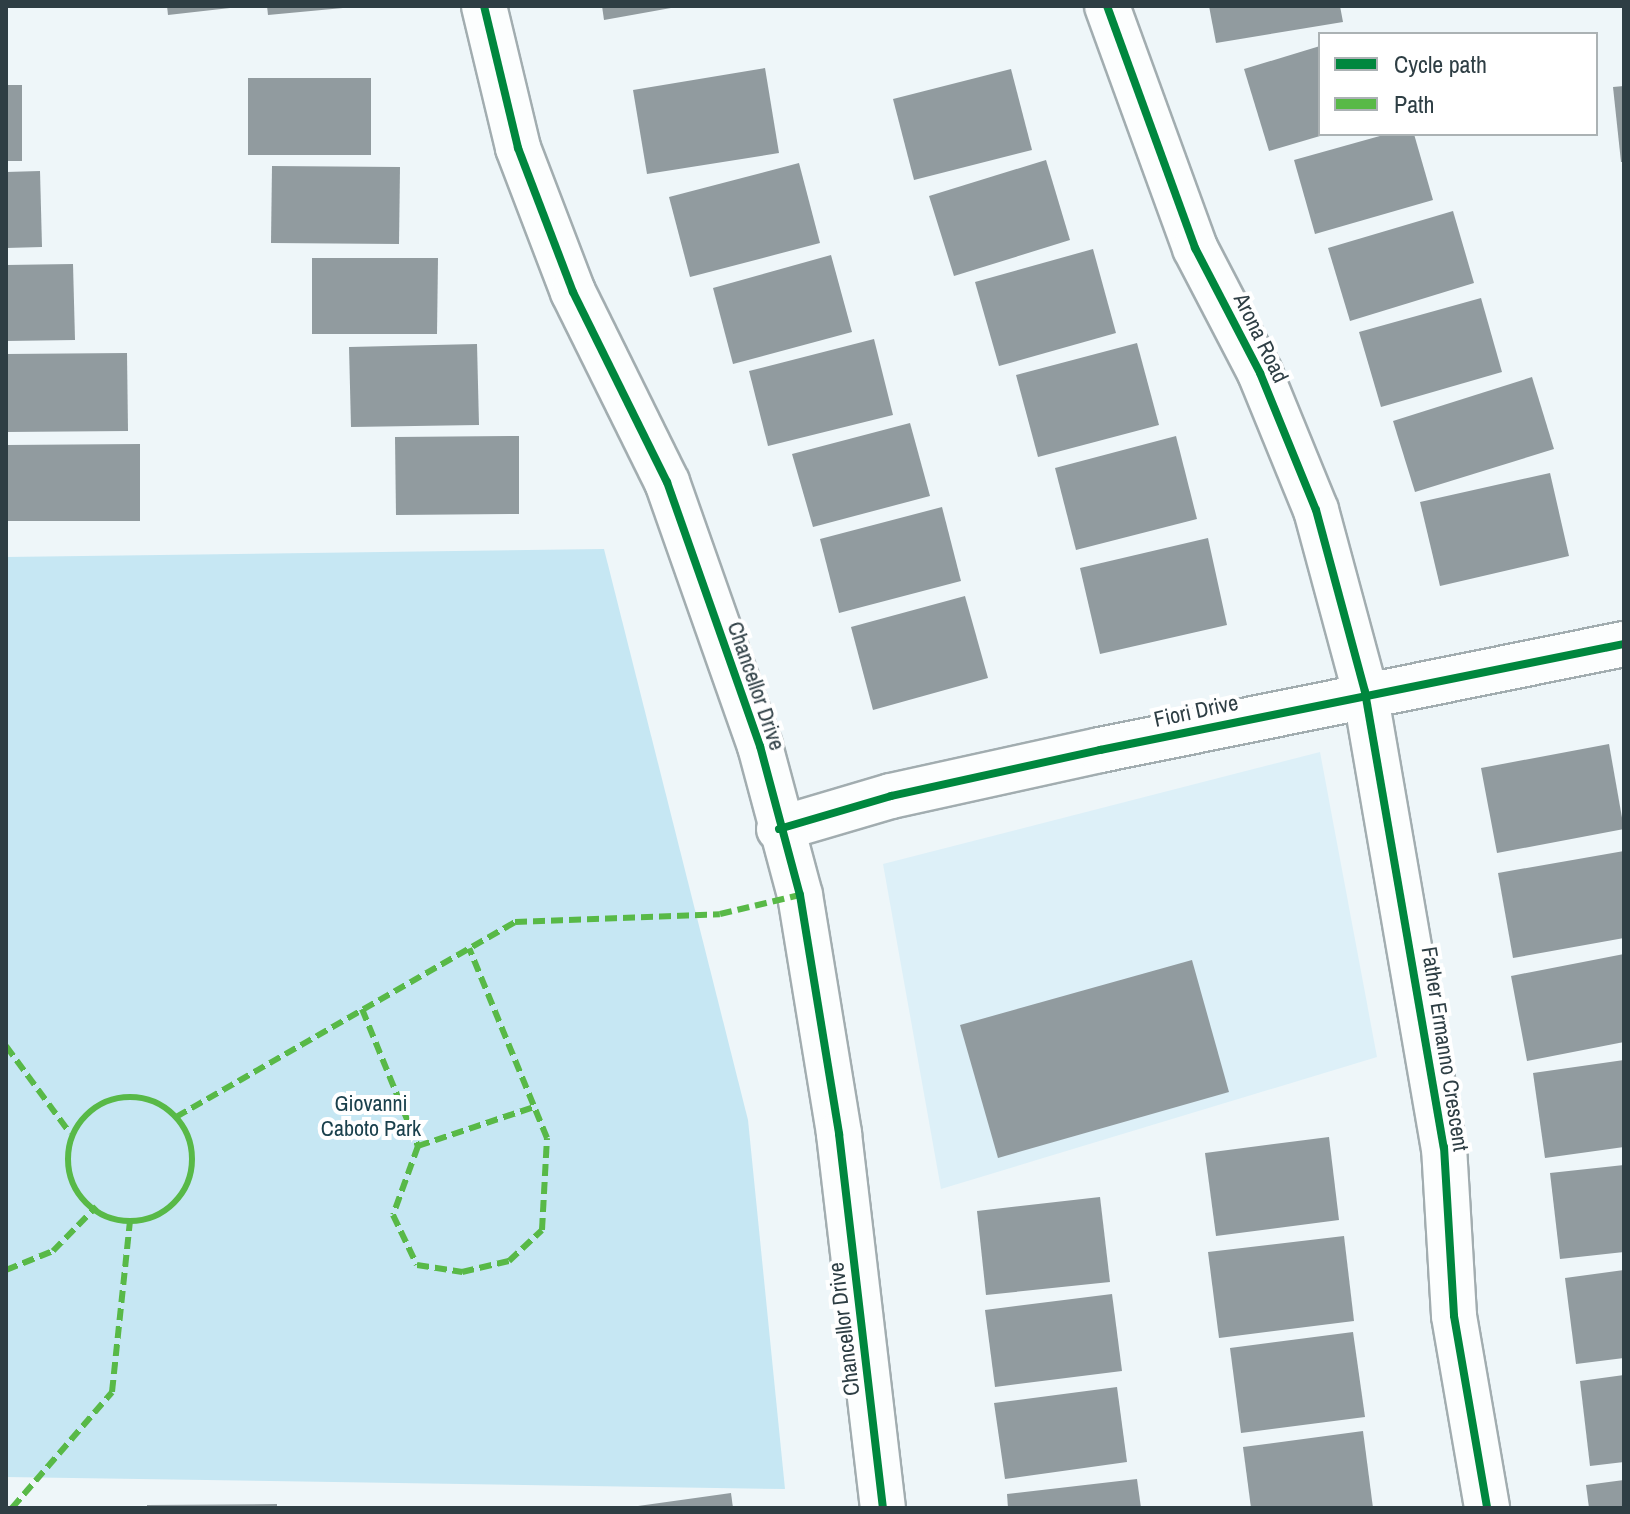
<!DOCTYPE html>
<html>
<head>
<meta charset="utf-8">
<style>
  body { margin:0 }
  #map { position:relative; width:1630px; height:1514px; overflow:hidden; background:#eef6f9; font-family:"Archivo Narrow",sans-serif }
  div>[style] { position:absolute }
  .built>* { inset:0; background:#ddf0f8 }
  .green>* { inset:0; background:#c6e7f3 }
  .building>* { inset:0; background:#919b9f }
  .roads { filter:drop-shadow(2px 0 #a2adb0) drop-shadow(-2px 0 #a2adb0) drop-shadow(0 2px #a2adb0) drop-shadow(0 -2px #a2adb0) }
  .minor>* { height:44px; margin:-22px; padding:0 22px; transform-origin:22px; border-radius:22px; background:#fcfefe }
  .tertiary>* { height:44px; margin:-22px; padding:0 22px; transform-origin:22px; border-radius:22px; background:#fcfefe }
  .quiet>* { height:6px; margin-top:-3px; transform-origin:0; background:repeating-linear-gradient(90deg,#58b947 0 12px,transparent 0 18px) }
  .quiet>.ring { margin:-3px; padding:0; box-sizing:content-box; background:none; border:6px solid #58b947; border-radius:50% }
  .cycleway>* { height:8px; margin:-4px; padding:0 4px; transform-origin:4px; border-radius:4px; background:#00873e }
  span { translate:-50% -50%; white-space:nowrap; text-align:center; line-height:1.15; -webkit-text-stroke:8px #fff; paint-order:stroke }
  .street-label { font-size:22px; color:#2e3e44 }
  .park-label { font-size:22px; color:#1a404c }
  .frame { position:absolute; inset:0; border:8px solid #2e3e44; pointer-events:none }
  .legend { position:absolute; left:1318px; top:32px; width:280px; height:104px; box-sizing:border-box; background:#fff; border:2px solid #abb2b4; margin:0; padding:10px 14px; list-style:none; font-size:24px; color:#2e3e44 }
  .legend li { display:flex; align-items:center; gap:16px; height:40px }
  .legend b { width:40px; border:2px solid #abb2b4 }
</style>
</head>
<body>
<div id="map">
  <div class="built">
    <div style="clip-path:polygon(1320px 752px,1377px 1057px,941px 1189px,883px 864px)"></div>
  </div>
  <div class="green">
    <div style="clip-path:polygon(604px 549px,748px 1120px,785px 1489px,6px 1477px,6px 557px)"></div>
  </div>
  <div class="building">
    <div style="clip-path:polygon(167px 6px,230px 6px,230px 8px,168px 15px)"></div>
    <div style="clip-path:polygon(267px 6px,343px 6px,343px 8px,268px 15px)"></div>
    <div style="clip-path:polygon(602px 6px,670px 6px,671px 8px,604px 20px)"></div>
    <div style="clip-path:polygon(1209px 6px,1340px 6px,1343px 22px,1216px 43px)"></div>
    <div style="clip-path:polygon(1320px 46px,1320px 136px,1269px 151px,1244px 69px)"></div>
    <div style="clip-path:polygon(765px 68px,779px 153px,647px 174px,633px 90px)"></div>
    <div style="clip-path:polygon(1011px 69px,1032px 150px,914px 180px,893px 99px)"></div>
    <div style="clip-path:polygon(248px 78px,371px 78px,371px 155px,248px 155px)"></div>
    <div style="clip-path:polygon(6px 85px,22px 85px,22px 161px,6px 161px)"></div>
    <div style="clip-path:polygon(1624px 86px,1624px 162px,1621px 162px,1613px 87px)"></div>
    <div style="clip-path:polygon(1387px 134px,1414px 134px,1433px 200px,1315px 234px,1294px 160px)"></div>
    <div style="clip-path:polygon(1046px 160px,1070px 240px,954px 276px,929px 196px)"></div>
    <div style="clip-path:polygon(799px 163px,820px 243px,690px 277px,669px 197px)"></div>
    <div style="clip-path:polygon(272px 166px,400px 167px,399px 244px,271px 243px)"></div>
    <div style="clip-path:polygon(40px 171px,42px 247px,6px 248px,6px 172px)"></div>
    <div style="clip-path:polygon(1453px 211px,1474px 283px,1350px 321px,1328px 248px)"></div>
    <div style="clip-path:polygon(1093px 249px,1116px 333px,999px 366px,975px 282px)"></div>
    <div style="clip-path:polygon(831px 255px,852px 332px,733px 364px,713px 288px)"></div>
    <div style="clip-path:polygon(312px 258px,438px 258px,437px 334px,312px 334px)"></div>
    <div style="clip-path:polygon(73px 264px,75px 340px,6px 341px,6px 265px)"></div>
    <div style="clip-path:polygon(1481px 298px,1502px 372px,1381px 407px,1359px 332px)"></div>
    <div style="clip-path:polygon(874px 339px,893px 415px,768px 446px,749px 371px)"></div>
    <div style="clip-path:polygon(1137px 343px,1159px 425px,1038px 457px,1016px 375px)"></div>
    <div style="clip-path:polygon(477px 344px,479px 425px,351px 427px,349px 347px)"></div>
    <div style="clip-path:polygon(127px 353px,128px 431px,6px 432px,6px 354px)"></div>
    <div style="clip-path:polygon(1532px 377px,1554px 449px,1415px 492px,1393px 421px)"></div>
    <div style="clip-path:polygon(910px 423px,930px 496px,813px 527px,792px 454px)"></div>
    <div style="clip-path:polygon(519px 436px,519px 514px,396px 515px,395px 437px)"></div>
    <div style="clip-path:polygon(1176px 436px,1197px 519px,1076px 550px,1055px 468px)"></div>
    <div style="clip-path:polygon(140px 444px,140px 521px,6px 521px,6px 445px)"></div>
    <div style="clip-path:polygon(1550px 473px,1569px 556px,1440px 586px,1420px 502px)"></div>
    <div style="clip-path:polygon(942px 507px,961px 581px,839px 613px,820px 539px)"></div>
    <div style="clip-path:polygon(1208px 538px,1227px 625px,1100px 654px,1080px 568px)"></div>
    <div style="clip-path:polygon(965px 596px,988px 678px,873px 710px,851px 627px)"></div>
    <div style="clip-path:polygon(1609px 744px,1624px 829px,1497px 853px,1481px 768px)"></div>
    <div style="clip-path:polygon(1624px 851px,1624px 938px,1513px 958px,1498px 873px)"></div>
    <div style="clip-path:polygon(1624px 954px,1624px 1042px,1527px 1061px,1511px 976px)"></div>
    <div style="clip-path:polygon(1192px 960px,1229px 1092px,998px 1158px,960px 1025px)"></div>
    <div style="clip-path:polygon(1624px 1060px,1624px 1147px,1545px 1158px,1533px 1073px)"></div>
    <div style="clip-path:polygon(1329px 1137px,1339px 1220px,1216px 1236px,1205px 1153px)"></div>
    <div style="clip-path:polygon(1624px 1165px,1624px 1252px,1560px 1259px,1550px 1173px)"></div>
    <div style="clip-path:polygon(1100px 1197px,1110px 1282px,986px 1295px,977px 1211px)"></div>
    <div style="clip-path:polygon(1344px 1236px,1354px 1321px,1219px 1338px,1208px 1252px)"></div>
    <div style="clip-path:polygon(1624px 1270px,1624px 1358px,1576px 1364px,1565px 1278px)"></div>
    <div style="clip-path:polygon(1112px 1294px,1122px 1371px,995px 1387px,985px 1310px)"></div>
    <div style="clip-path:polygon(1353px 1332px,1365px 1417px,1241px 1433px,1230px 1348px)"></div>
    <div style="clip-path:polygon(1624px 1375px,1624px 1462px,1590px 1466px,1580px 1381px)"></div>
    <div style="clip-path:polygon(1117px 1387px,1127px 1462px,1005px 1479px,994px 1403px)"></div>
    <div style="clip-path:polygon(1363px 1431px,1373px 1508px,1251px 1508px,1243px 1447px)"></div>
    <div style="clip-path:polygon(1137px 1479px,1141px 1508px,1008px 1508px,1007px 1494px)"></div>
    <div style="clip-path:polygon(1624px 1480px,1624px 1508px,1589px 1508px,1586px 1485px)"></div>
    <div style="clip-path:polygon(731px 1493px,733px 1508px,638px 1508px,638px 1506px)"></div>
    <div style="clip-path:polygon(277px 1504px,277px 1508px,147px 1508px,147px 1505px)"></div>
  </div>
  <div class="roads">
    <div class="minor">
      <div style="left:1107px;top:6px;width:258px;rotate:70deg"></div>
      <div style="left:1195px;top:248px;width:141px;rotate:62.5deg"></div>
      <div style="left:1260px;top:373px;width:148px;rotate:67.8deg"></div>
      <div style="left:1316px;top:510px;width:188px;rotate:74.9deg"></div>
      <div style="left:1365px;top:692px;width:462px;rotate:80.2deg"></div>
      <div style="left:1444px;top:1147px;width:169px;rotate:86.6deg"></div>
      <div style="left:1454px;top:1316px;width:195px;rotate:80.2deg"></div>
      <div style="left:779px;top:829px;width:117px;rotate:-16.4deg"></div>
      <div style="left:891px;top:796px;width:214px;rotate:-12.4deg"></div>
      <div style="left:1100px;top:750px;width:535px;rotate:-11.44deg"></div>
    </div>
    <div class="tertiary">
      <div style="left:484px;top:6px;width:146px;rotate:76.5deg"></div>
      <div style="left:518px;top:148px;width:154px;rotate:69.1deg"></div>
      <div style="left:573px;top:292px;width:212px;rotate:63.7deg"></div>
      <div style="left:667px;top:482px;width:280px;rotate:70.6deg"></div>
      <div style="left:760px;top:746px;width:154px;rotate:75deg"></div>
      <div style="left:800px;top:895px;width:242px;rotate:80.7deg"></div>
      <div style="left:839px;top:1134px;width:377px;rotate:83.3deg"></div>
    </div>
  </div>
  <div class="quiet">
    <div style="left:362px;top:1009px;width:148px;rotate:67.8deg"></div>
    <div style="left:418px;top:1146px;width:73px;rotate:109.9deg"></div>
    <div style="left:393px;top:1215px;width:55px;rotate:64.4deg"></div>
    <div style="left:417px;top:1265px;width:46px;rotate:8.8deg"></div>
    <div style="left:462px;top:1272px;width:48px;rotate:-13.2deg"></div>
    <div style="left:509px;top:1261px;width:45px;rotate:-43.2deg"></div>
    <div style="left:542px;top:1230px;width:92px;rotate:-86.9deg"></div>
    <div style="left:547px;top:1138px;width:205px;rotate:-112.3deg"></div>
    <div style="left:6px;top:1046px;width:108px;rotate:53.7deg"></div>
    <div class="ring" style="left:68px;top:1097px;width:118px;height:118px"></div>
    <div style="left:176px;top:1117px;width:391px;rotate:-29.9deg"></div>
    <div style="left:515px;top:922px;width:205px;rotate:-2.2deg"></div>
    <div style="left:720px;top:914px;width:82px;rotate:-13.4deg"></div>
    <div style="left:418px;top:1146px;width:122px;rotate:-18.6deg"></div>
    <div style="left:6px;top:1270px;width:51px;rotate:-22deg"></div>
    <div style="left:53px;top:1251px;width:62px;rotate:-45.7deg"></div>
    <div style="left:12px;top:1508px;width:153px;rotate:-49.2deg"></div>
    <div style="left:112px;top:1392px;width:172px;rotate:-84deg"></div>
  </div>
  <div class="cycleway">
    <div style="left:484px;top:6px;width:146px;rotate:76.5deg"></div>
    <div style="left:518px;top:148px;width:154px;rotate:69.1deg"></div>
    <div style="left:573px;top:292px;width:212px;rotate:63.7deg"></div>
    <div style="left:667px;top:482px;width:280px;rotate:70.6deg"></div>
    <div style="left:760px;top:746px;width:154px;rotate:75deg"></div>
    <div style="left:800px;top:895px;width:242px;rotate:80.7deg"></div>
    <div style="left:839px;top:1134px;width:377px;rotate:83.3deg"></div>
    <div style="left:1107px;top:6px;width:258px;rotate:70deg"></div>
    <div style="left:1195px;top:248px;width:141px;rotate:62.5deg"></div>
    <div style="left:1260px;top:373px;width:148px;rotate:67.8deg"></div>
    <div style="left:1316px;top:510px;width:188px;rotate:74.9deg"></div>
    <div style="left:1365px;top:692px;width:462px;rotate:80.2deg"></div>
    <div style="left:1444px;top:1147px;width:169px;rotate:86.6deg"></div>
    <div style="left:1454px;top:1316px;width:195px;rotate:80.2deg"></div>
    <div style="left:779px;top:829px;width:117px;rotate:-16.4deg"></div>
    <div style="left:891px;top:796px;width:214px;rotate:-12.4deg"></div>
    <div style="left:1100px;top:750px;width:535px;rotate:-11.44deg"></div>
  </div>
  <div class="street-label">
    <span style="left:1261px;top:338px;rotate:64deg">Arona Road</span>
    <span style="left:756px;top:686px;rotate:71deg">Chancellor Drive</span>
    <span style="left:1196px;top:711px;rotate:-12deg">Fiori Drive</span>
    <span style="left:1445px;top:1049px;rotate:81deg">Father Ermanno Crescent</span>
    <span style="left:844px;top:1329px;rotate:-97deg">Chancellor Drive</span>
  </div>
  <div class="park-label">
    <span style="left:371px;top:1116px">Giovanni<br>Caboto Park</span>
  </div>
  <div class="frame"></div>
  <ul class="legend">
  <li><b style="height:10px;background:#00873e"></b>Cycle path</li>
  <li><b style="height:10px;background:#58b947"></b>Path</li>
  </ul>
</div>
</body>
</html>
